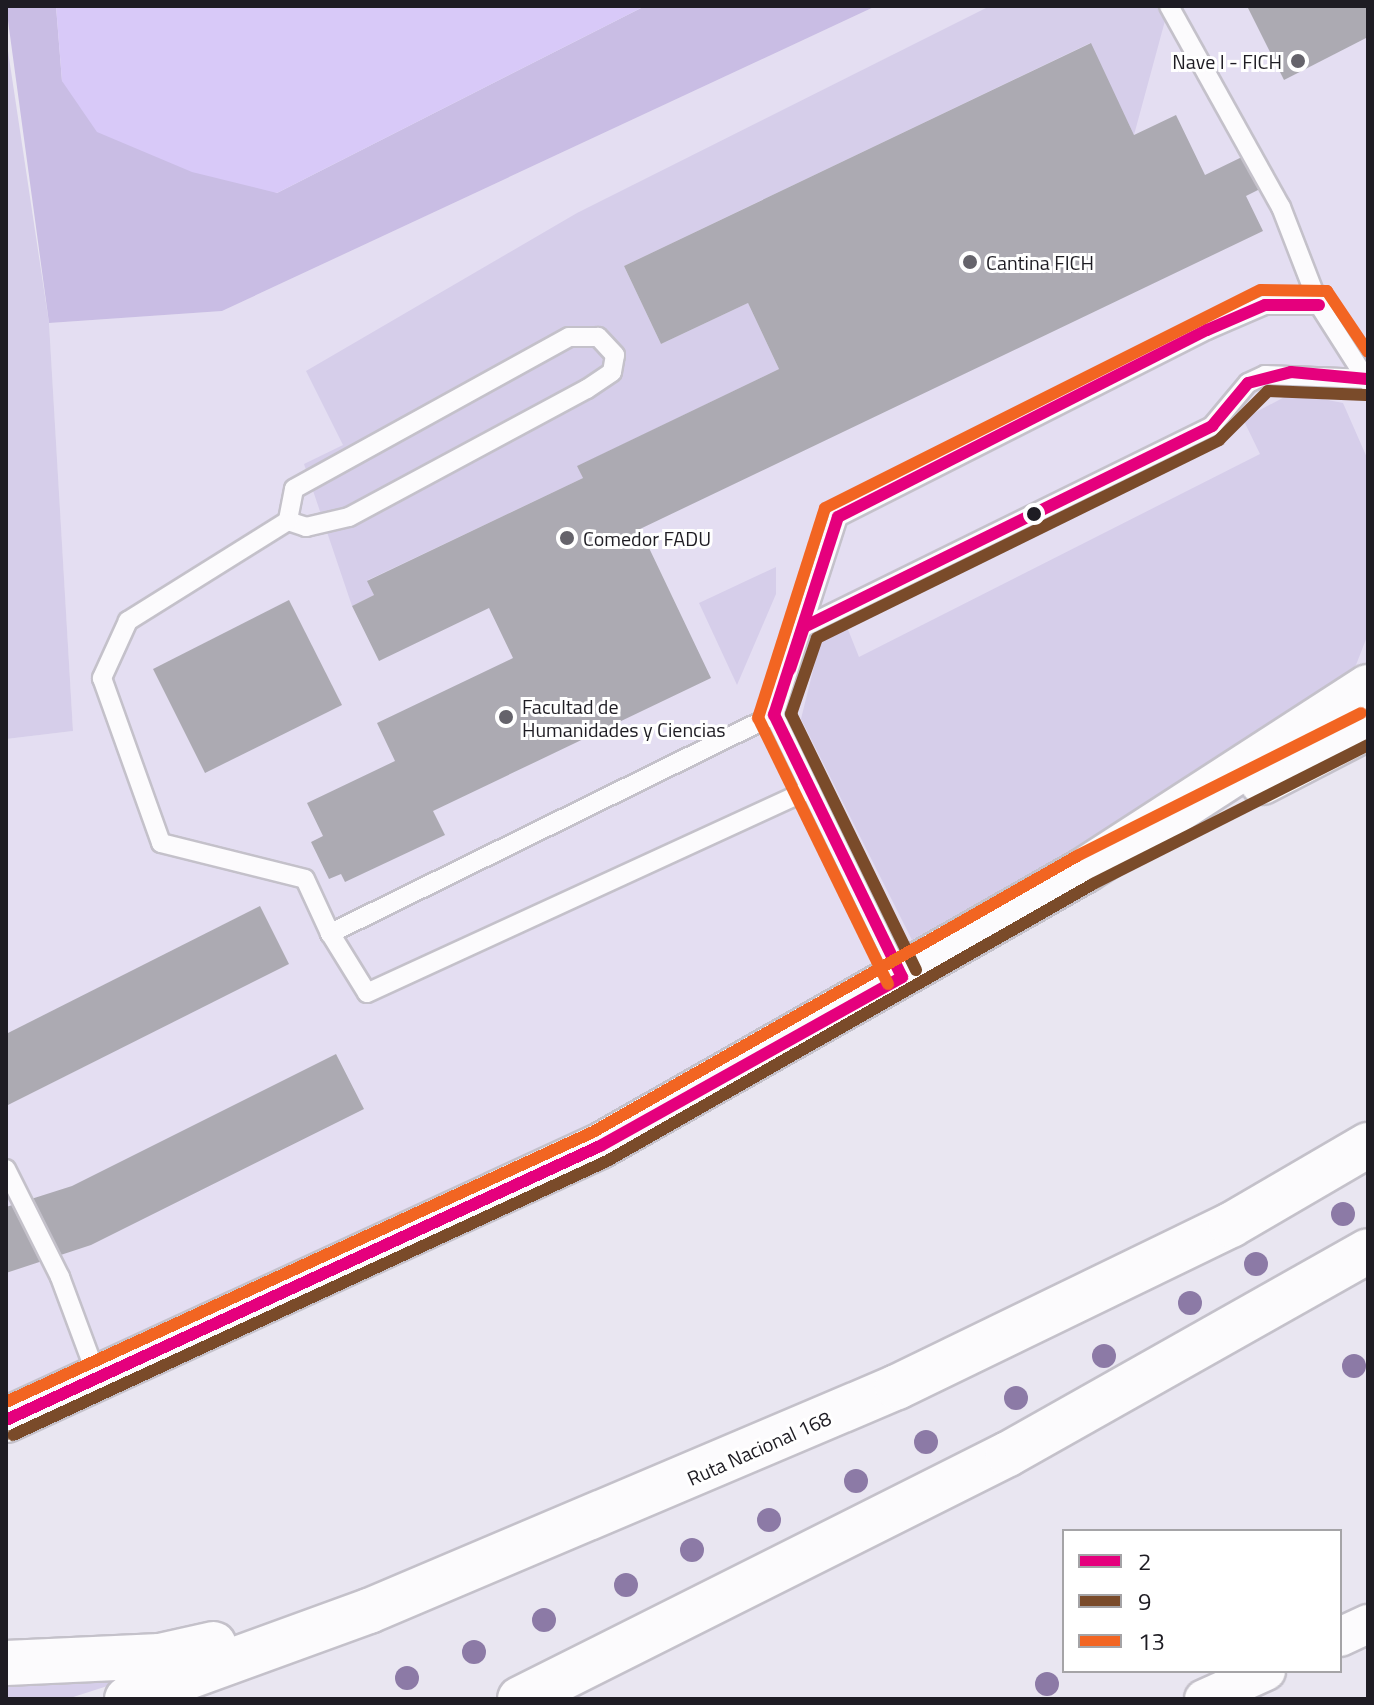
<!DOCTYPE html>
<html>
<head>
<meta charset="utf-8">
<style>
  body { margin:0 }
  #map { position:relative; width:1374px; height:1705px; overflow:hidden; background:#e9e6f1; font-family:"Titillium Web",sans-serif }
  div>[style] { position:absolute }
  .built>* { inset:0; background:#e4def2 }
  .green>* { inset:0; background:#d6ceea }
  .forest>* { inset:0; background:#c9bde4 }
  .water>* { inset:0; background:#d8c9f8 }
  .building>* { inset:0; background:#acaab2 }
  .roads { filter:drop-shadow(2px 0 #c4c1ca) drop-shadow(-2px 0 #c4c1ca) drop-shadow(0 2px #c4c1ca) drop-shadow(0 -2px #c4c1ca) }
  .service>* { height:18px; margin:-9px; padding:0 9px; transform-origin:9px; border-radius:9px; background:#fcfbfd }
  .minor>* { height:38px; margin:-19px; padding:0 19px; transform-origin:19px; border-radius:19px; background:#fcfbfd }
  .secondary>* { height:44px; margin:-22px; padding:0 22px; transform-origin:22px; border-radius:22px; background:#fcfbfd }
  .trunk>* { height:44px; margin:-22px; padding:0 22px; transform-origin:22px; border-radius:22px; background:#fcfbfd }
  .bus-1>* { height:12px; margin:-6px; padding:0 6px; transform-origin:6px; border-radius:6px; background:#e5007d }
  .bus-2>* { height:12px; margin:-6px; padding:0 6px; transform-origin:6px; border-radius:6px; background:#7a4b2a }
  .bus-3>* { height:12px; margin:-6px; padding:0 6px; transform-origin:6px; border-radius:6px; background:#f26522 }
  .trees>* { width:24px; height:24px; margin:-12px; border-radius:50%; background:#8c7aa6 }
  .dots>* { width:22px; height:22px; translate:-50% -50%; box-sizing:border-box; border:4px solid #fff; border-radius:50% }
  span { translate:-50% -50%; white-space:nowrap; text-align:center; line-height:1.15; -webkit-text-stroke:6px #fff; paint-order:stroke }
  .poi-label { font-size:20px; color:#1e1c23 }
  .right { translate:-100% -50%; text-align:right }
  .left { translate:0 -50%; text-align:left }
  .street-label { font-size:20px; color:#1e1c23 }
  .frame { position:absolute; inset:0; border:8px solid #1e1c23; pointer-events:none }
  .legend { position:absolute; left:1062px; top:1529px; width:280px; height:144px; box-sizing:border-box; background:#fff; border:2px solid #a5a4a7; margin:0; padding:10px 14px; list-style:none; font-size:24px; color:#1e1c23 }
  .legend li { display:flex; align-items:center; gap:16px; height:40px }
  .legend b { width:40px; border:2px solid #a5a4a7 }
</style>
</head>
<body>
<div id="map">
  <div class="built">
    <div style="clip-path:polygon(876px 6px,1368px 6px,1368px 688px,902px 977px,6px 1412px,6px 739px,73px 731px,49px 323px,222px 311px)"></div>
  </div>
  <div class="green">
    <div style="clip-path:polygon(990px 6px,1169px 6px,1134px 135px,1090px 43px,624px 266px,661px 344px,748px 303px,779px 369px,578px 466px,583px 478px,368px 580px,374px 595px,352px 606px,304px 464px,343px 445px,306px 371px,577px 213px)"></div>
    <div style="clip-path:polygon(6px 38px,49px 323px,73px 731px,6px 739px)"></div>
    <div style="clip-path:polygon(1292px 393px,1343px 403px,1368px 460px,1368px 634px,1356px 665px,1267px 742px,912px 940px,801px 719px,824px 626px,843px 617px,859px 657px,1260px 454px,1243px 419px)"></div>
    <div style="clip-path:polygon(776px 567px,776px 594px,737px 685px,699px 603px)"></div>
    <div style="clip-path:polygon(148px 1673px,67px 1699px,6px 1699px,6px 1677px)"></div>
  </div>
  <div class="forest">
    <div style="clip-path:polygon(6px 6px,56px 6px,62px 81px,277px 193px,645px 6px,876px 6px,222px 311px,49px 323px)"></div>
  </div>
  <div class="water">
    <div style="clip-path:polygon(56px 6px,645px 6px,277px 193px,192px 172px,97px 132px,62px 81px)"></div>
  </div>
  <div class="building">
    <div style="clip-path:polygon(1247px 6px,1368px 6px,1368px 37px,1284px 80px)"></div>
    <div style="clip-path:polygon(1091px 43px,1134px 135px,1176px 115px,1205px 175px,1244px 156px,1260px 189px,1246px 196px,1263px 231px,640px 529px,711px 678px,433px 811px,445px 835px,345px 882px,341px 874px,329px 879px,311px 842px,323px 836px,307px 803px,395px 761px,377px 723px,513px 658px,489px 608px,379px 661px,352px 606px,374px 595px,367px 581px,583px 478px,577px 466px,779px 369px,748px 303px,661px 344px,624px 266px)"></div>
    <div style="clip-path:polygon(289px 600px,342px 705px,205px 773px,153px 669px)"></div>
    <div style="clip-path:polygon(260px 906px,289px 964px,6px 1106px,6px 1034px)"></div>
    <div style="clip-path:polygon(336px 1054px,364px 1109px,91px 1245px,6px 1273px,6px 1207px,72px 1186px)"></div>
  </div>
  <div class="roads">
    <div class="service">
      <div style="left:1169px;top:6px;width:230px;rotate:60.9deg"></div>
      <div style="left:1281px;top:207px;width:105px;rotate:68.8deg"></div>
      <div style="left:1319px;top:305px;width:91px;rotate:57.5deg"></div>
      <div style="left:288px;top:521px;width:19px;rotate:18deg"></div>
      <div style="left:306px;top:527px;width:44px;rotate:-13.1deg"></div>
      <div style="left:349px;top:517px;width:270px;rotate:-28.3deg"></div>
      <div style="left:587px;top:389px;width:30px;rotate:-34deg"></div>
      <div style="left:612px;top:372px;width:17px;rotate:-80deg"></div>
      <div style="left:615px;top:355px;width:25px;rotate:-133deg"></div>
      <div style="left:598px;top:337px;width:29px;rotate:180deg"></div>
      <div style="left:569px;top:337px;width:314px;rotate:151.1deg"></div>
      <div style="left:294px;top:489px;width:33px;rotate:101deg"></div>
      <div style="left:288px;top:521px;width:189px;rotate:148deg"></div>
      <div style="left:128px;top:621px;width:63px;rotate:114.5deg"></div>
      <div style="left:102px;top:678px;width:175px;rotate:70.3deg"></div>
      <div style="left:161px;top:843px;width:148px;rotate:14deg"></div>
      <div style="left:305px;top:879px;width:60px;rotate:65.2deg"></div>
      <div style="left:804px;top:627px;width:455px;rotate:-26.2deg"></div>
      <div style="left:1212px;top:426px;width:56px;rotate:-50.1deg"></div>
      <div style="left:1248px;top:383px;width:19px;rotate:-25deg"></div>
      <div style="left:1265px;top:375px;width:103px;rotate:2.2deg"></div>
      <div style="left:774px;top:715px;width:495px;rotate:153.8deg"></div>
      <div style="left:330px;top:933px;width:70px;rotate:58.3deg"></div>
      <div style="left:367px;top:993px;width:488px;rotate:-24.7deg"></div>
      <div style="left:900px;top:974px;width:288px;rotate:-115.9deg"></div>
      <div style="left:774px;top:715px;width:208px;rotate:-72.1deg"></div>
      <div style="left:838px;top:517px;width:414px;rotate:-26.9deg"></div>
      <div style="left:1207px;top:330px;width:63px;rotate:-23.3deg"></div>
      <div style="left:1265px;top:305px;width:54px"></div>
      <div style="left:6px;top:1169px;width:121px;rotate:63.4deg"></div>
      <div style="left:60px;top:1277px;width:109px;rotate:69.6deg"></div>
    </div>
    <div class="minor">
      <div style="left:1340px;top:1637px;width:31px;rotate:-25deg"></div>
      <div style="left:1204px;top:1699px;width:68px;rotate:-24.3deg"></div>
    </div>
    <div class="secondary">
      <div style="left:1262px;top:782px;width:119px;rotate:-27.4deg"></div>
      <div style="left:6px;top:1420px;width:654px;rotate:-24.76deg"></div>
      <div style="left:600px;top:1146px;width:558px;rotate:-29.64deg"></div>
      <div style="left:1085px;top:870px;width:337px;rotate:-32.9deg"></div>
    </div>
    <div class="trunk">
      <div style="left:6px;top:1663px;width:154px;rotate:-2.6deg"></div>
      <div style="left:160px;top:1656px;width:55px;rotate:-12.5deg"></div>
      <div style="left:127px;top:1699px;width:258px;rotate:-20deg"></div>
      <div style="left:369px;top:1611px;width:574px;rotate:-22.99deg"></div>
      <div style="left:897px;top:1387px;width:371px;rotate:-25.9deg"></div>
      <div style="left:1231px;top:1225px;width:159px;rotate:-30.3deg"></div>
      <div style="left:520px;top:1699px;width:546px;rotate:-26.66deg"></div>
      <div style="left:1008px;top:1454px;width:413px;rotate:-29.4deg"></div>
    </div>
  </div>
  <div class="bus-1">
    <div style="left:790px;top:669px;width:44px;rotate:-71.6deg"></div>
    <div style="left:804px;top:627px;width:455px;rotate:-26.2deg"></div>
    <div style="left:1212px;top:426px;width:56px;rotate:-50.1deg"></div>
    <div style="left:1248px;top:383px;width:44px;rotate:-14.3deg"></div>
    <div style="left:1291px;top:372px;width:76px;rotate:5.3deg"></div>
    <div style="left:902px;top:977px;width:292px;rotate:-116deg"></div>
    <div style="left:774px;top:715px;width:208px;rotate:-72.1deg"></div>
    <div style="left:838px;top:517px;width:414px;rotate:-26.9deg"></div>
    <div style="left:1207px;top:330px;width:63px;rotate:-23.3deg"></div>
    <div style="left:1265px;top:305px;width:54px"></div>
    <div style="left:6px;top:1420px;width:654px;rotate:-24.76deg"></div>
    <div style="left:600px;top:1146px;width:346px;rotate:-29.2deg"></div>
  </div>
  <div class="bus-2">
    <div style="left:916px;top:970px;width:285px;rotate:-116deg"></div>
    <div style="left:791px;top:714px;width:80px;rotate:-71.1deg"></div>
    <div style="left:817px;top:638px;width:448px;rotate:-26.2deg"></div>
    <div style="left:1219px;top:440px;width:69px;rotate:-45deg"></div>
    <div style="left:1268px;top:391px;width:98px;rotate:2.3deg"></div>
    <div style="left:13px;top:1435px;width:654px;rotate:-24.76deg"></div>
    <div style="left:607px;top:1161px;width:559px;rotate:-29.68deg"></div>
    <div style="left:1093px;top:884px;width:308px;rotate:-26.8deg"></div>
  </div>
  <div class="bus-3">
    <div style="left:888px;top:984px;width:296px;rotate:-116deg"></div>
    <div style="left:758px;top:718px;width:220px;rotate:-72.3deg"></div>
    <div style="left:825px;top:508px;width:487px;rotate:-26.6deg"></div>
    <div style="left:1261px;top:290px;width:66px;rotate:0.9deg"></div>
    <div style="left:1327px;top:291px;width:73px;rotate:56.1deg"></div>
    <div style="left:6px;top:1402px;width:646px;rotate:-24.7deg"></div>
    <div style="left:593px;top:1132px;width:557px;rotate:-29.69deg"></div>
    <div style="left:1077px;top:856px;width:318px;rotate:-26.7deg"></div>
  </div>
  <div class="trees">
    <div style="left:1343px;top:1214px"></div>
    <div style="left:1256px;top:1264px"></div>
    <div style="left:1190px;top:1303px"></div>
    <div style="left:1104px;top:1356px"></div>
    <div style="left:1354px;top:1366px"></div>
    <div style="left:1016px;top:1398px"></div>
    <div style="left:926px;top:1442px"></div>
    <div style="left:856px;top:1481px"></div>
    <div style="left:769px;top:1520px"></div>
    <div style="left:692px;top:1550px"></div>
    <div style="left:626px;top:1585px"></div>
    <div style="left:544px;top:1620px"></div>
    <div style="left:474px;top:1652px"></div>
    <div style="left:407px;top:1678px"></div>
    <div style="left:1047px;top:1684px"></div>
  </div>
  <div class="dots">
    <div style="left:1298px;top:61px;background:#65636b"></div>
    <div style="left:970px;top:262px;background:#65636b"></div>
    <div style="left:1034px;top:514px;background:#1e1c23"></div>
    <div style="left:567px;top:538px;background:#65636b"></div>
    <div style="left:506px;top:717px;background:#65636b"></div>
  </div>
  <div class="poi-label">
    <span class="right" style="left:1282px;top:61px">Nave I - FICH</span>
    <span class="left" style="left:986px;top:262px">Cantina FICH</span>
    <span class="left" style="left:583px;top:538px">Comedor FADU</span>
    <span class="left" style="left:522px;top:718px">Facultad de<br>Humanidades y Ciencias</span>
  </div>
  <div class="street-label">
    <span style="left:759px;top:1448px;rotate:-24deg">Ruta Nacional 168</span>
  </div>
  <div class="frame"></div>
  <ul class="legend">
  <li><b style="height:10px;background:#e5007d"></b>2</li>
  <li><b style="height:10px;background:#7a4b2a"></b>9</li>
  <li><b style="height:10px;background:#f26522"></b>13</li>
  </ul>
</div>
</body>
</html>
